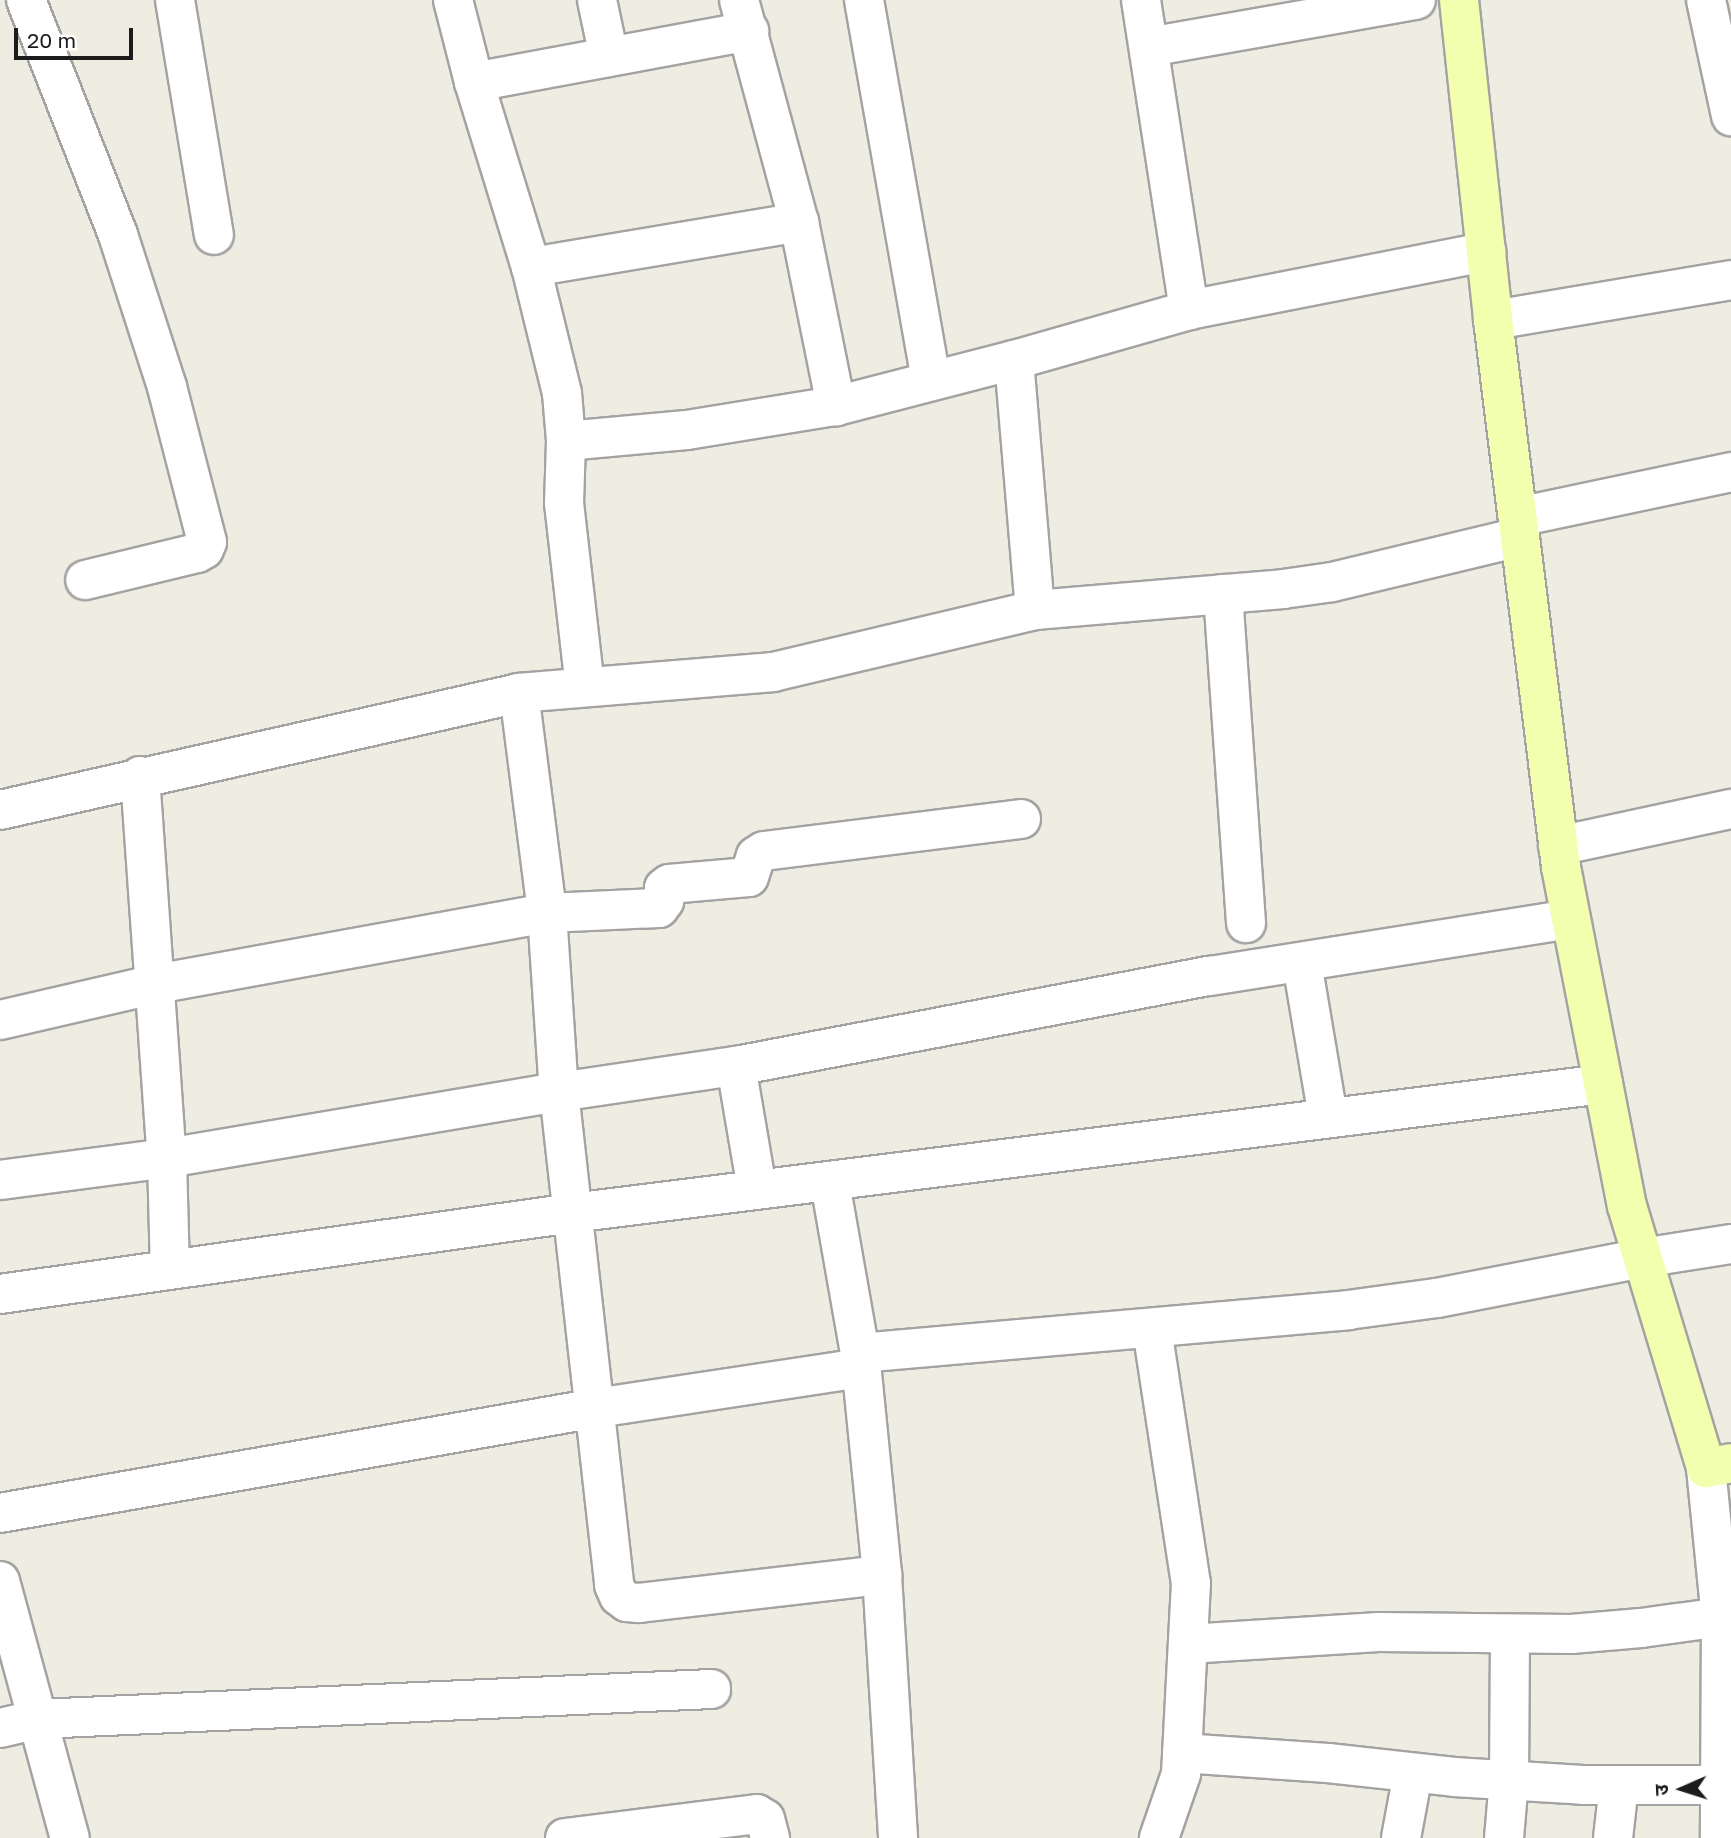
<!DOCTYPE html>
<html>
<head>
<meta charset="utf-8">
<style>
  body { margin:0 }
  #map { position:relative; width:1731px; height:1838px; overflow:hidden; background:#efece1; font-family:"Golos Text","Noto Sans Devanagari",sans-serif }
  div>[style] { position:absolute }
  .roads { filter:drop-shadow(2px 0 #a3a3a3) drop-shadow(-2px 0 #a3a3a3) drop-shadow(0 2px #a3a3a3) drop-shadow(0 -2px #a3a3a3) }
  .street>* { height:38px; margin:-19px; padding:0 19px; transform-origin:19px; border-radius:19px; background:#fff }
  .secondary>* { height:38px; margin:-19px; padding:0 19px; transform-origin:19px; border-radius:19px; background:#f2ffaf }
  span { translate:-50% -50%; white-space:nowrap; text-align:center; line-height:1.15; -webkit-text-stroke:5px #fff; paint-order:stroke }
  .north { position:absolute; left:1647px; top:1754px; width:70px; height:70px; -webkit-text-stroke:5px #fff; paint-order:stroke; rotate:267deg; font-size:19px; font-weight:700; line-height:28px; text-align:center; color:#1c1c1c }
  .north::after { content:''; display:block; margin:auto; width:24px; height:32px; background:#1c1c1c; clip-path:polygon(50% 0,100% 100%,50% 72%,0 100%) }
  .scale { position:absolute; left:14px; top:28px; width:119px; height:32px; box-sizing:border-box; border:4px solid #1c1c1c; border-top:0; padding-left:9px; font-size:21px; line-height:24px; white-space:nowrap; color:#1c1c1c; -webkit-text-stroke:5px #fff; paint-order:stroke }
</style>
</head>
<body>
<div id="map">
  <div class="roads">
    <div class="street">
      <div style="left:26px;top:0;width:252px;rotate:68.6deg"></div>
      <div style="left:118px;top:235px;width:160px;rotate:72.1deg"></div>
      <div style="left:167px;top:387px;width:160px;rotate:75.5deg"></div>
      <div style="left:207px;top:542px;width:8px;rotate:113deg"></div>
      <div style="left:204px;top:549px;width:8px;rotate:150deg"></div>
      <div style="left:197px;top:553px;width:115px;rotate:166.4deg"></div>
      <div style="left:175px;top:0;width:238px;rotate:80.6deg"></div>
      <div style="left:453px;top:0;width:85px;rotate:75.6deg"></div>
      <div style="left:474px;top:82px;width:194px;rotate:72.9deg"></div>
      <div style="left:531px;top:267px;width:130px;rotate:76.2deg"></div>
      <div style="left:562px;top:393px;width:48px;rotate:85.2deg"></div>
      <div style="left:566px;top:441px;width:62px;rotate:91.8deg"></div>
      <div style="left:564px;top:503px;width:185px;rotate:83.5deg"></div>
      <div style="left:597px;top:0;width:58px;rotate:78.1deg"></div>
      <div style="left:739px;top:0;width:230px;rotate:74.9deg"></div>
      <div style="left:799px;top:222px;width:188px;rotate:78.6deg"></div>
      <div style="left:864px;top:0;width:386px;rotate:80deg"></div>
      <div style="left:1141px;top:0;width:314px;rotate:81.2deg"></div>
      <div style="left:1706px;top:0;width:119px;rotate:77.8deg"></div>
      <div style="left:1149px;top:47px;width:271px;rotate:-10deg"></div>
      <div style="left:474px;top:82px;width:280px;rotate:-10.5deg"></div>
      <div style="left:531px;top:267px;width:272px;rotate:-9.5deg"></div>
      <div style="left:1493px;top:320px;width:241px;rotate:-9.5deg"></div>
      <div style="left:1014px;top:360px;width:251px;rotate:85.2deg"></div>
      <div style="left:566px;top:441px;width:121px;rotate:-5.2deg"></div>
      <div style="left:687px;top:430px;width:151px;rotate:-9.2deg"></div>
      <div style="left:836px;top:406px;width:184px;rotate:-14.5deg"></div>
      <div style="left:1014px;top:360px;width:182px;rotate:-15.9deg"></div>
      <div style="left:1189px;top:310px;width:303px;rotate:-11.1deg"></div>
      <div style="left:1518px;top:517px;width:218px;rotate:-11.9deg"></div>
      <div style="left:1223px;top:594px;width:330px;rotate:86deg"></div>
      <div style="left:519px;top:693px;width:222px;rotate:82.7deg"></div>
      <div style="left:547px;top:913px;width:179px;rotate:86.2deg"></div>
      <div style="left:559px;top:1092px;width:496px;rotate:83.6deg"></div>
      <div style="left:614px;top:1585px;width:12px;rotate:66deg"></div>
      <div style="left:619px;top:1596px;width:10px;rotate:37deg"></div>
      <div style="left:627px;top:1602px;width:12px;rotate:5deg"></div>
      <div style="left:639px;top:1603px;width:245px;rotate:-6.6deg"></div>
      <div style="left:140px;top:776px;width:383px;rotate:86deg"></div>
      <div style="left:167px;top:1158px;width:111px;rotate:88.5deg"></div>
      <div style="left:0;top:810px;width:532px;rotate:-12.7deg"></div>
      <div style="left:519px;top:693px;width:255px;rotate:-4.7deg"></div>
      <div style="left:773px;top:672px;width:269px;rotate:-13.3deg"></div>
      <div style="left:1035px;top:610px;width:249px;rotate:-4.8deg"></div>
      <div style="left:1283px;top:589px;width:49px;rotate:-8.1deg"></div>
      <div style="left:1332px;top:582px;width:193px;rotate:-13.5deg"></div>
      <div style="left:1558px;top:846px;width:177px;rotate:-12.1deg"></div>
      <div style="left:1302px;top:963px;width:155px;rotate:80.4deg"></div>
      <div style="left:0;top:1020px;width:160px;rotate:-13deg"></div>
      <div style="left:156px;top:984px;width:397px;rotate:-10.3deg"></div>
      <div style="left:547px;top:913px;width:112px;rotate:-2.6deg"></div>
      <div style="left:659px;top:908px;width:9px;rotate:-54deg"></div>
      <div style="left:664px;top:901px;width:13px;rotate:-90deg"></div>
      <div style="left:664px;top:888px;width:6px;rotate:-39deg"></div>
      <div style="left:669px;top:884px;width:80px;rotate:-5deg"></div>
      <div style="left:749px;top:877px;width:22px;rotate:-72deg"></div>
      <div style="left:756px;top:856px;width:9px;rotate:-32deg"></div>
      <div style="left:764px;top:851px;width:259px;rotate:-7.1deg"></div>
      <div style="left:736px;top:1066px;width:125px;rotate:80.3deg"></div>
      <div style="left:0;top:1180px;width:168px;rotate:-7.5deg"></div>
      <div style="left:167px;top:1158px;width:398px;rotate:-9.6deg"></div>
      <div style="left:559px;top:1092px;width:179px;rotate:-8.4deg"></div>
      <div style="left:736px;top:1066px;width:482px;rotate:-10.8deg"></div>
      <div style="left:1210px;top:976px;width:365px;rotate:-9deg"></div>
      <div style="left:830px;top:1183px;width:173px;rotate:80deg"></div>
      <div style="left:860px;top:1353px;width:223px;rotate:84.3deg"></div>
      <div style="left:882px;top:1575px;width:263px;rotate:86.5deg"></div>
      <div style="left:0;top:1294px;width:578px;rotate:-8.06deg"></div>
      <div style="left:572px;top:1213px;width:1039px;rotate:-7.13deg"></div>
      <div style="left:1152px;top:1329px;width:257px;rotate:81.3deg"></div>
      <div style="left:1191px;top:1583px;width:191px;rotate:93deg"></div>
      <div style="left:1181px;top:1774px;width:68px;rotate:109deg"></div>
      <div style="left:860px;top:1353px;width:490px;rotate:-5deg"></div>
      <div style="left:1348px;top:1310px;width:90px;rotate:-7.7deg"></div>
      <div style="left:1437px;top:1298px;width:209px;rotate:-11deg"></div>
      <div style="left:1642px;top:1258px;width:90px;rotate:-8.9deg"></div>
      <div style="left:1706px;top:1468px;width:150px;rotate:84.3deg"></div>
      <div style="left:1721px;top:1617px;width:221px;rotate:90.3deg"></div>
      <div style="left:0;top:1513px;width:605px;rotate:-9.99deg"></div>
      <div style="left:596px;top:1408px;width:267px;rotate:-8.6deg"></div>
      <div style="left:0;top:1581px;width:266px;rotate:74.8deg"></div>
      <div style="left:1188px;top:1644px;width:191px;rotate:-3.6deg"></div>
      <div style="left:1379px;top:1632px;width:192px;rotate:0.6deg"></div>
      <div style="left:1571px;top:1634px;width:70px;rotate:-4.9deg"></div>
      <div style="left:1641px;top:1628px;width:81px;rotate:-7.8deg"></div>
      <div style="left:0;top:1728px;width:39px;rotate:-13deg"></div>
      <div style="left:38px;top:1719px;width:674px;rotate:-2.55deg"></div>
      <div style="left:1182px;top:1753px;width:146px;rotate:3.9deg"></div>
      <div style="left:1328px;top:1763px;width:127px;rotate:6.3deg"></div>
      <div style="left:1454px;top:1777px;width:129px;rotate:3.5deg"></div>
      <div style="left:1583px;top:1785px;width:148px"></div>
      <div style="left:565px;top:1838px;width:193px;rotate:-7.1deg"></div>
      <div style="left:757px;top:1814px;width:9px;rotate:32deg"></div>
      <div style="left:765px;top:1819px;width:20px;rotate:75deg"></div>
      <div style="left:1401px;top:1838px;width:66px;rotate:-79.5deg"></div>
      <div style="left:1504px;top:1838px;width:58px;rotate:-85.1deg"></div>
      <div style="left:1509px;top:1780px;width:145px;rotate:-89.6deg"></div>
      <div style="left:1613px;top:1838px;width:53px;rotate:-83.5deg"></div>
    </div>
    <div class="secondary">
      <div style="left:1459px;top:0;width:322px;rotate:83.9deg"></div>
      <div style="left:1493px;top:320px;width:551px;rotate:82.91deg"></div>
      <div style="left:1561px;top:867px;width:345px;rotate:79deg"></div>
      <div style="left:1627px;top:1206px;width:274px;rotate:73.2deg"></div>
      <div style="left:1706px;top:1468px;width:25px;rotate:-11deg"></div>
    </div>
  </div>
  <div class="north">उ</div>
  <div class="scale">20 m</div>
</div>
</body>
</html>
